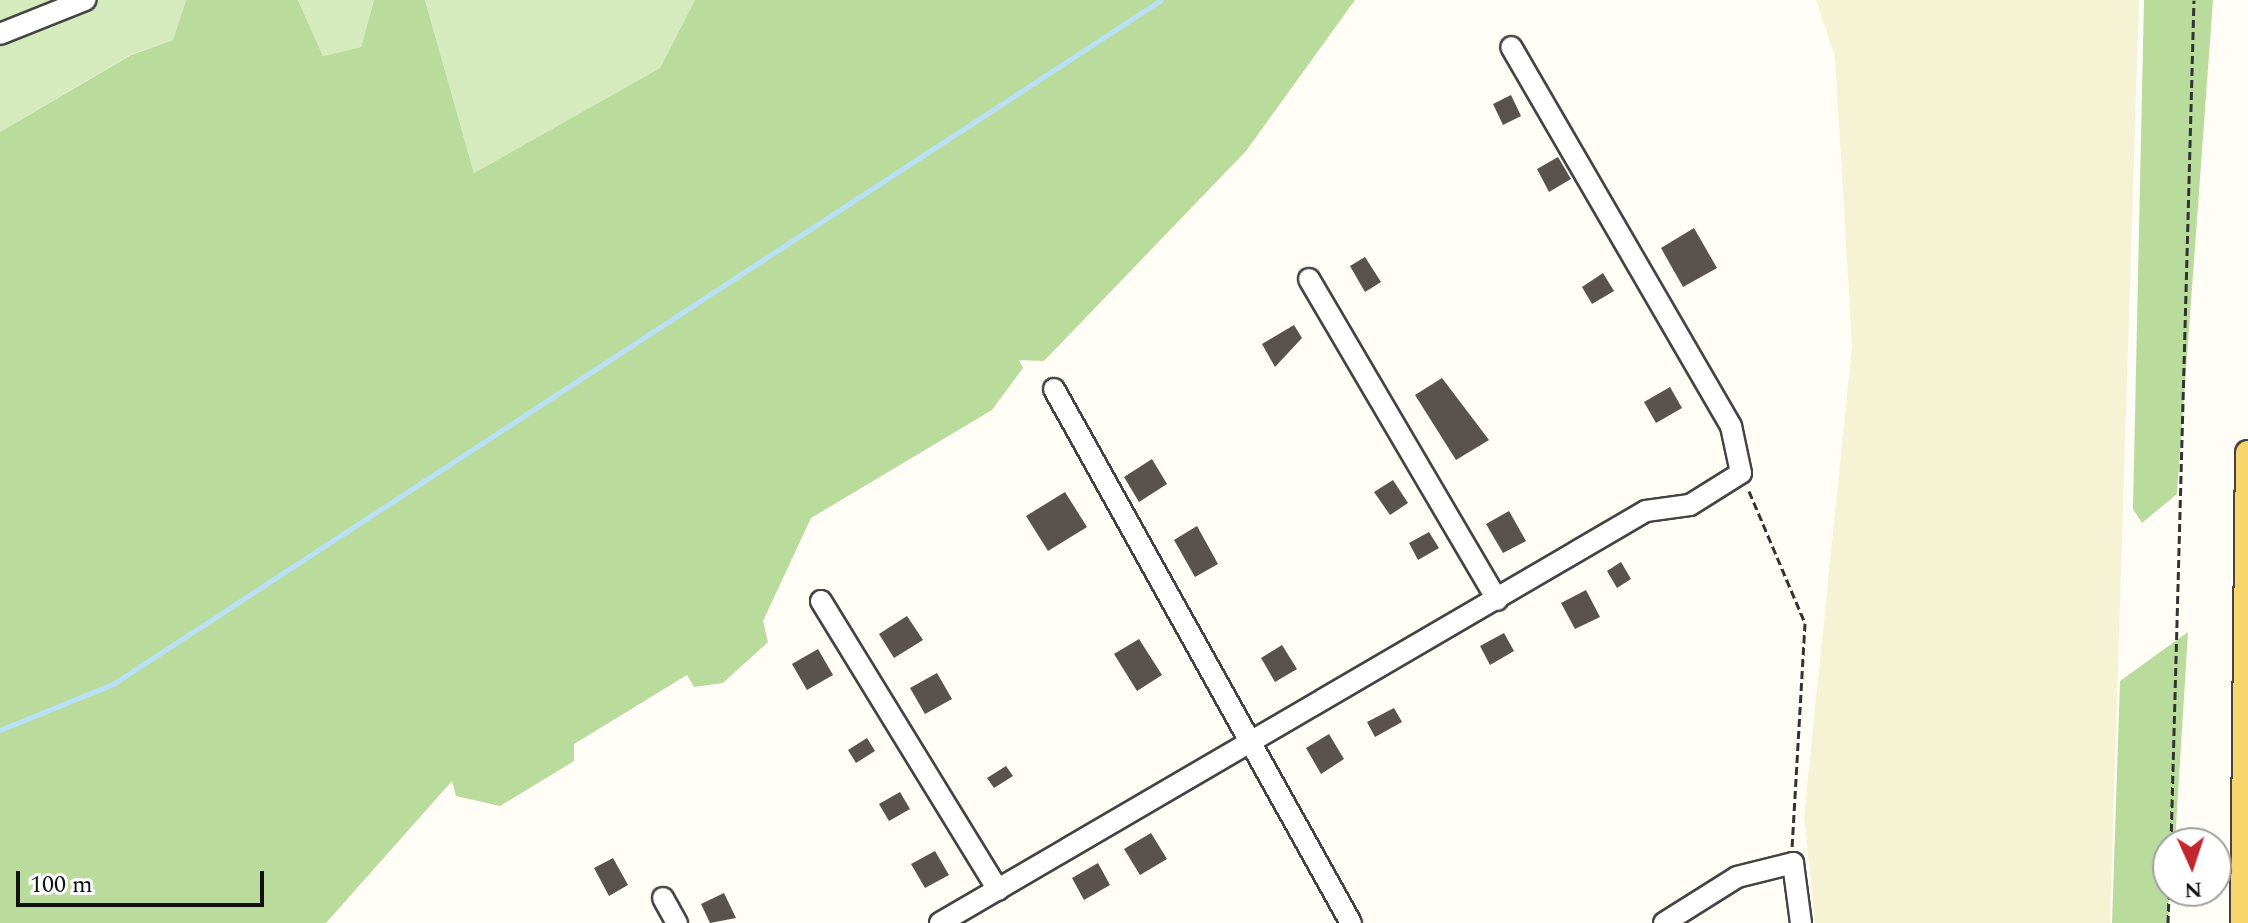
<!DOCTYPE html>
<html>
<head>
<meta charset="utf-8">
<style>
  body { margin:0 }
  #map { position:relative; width:2248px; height:923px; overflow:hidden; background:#fffdf5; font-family:Spectral,serif }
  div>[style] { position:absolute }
  .farmland>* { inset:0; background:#f6f3d4 }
  .green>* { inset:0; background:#d5ebbd }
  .forest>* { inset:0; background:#b9dc9c }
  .stream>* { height:5px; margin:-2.5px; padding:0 2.5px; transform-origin:2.5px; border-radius:2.5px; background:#b9e0f7 }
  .building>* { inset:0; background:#5a524d }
  .path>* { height:3px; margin-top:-1.5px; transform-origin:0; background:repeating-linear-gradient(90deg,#333 0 8px,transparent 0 12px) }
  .roads { filter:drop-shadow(2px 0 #444) drop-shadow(-2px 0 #444) drop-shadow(0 2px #444) drop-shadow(0 -2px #444) }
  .minor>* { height:20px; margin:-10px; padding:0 10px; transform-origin:10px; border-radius:10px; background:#fff }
  .major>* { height:24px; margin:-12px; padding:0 12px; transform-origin:12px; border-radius:12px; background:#f9d66b }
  span { translate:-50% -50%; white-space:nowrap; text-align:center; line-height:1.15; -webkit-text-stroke:8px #fff; paint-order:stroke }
  .north { position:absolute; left:2152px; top:827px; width:80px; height:80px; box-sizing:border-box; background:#fff; border:2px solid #a0a0a0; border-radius:50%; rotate:177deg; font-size:22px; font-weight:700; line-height:32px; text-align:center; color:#111 }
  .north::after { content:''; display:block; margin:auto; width:28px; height:36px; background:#c4262e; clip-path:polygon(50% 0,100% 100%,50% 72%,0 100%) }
  .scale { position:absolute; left:16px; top:871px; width:248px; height:36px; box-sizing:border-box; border:4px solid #111; border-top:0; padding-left:10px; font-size:24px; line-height:28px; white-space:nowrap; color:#111; -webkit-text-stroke:6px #fff; paint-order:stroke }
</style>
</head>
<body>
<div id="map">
  <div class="farmland">
    <div style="clip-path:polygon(1816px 0,2139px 0,2110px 923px,1815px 923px,1804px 817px,1852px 346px,1835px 57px)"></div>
  </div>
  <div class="green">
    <div style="clip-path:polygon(0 0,186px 0,173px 40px,130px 55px,0 132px)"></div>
    <div style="clip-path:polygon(298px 0,374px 0,361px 47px,323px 56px)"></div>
    <div style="clip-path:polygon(425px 0,695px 0,660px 68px,474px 173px)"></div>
  </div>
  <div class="forest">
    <div style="clip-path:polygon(186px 0,298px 0,323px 56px,361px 47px,374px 0,425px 0,474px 173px,660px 68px,695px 0,1355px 0,1246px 151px,1044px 361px,1019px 360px,1023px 368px,992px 410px,811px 518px,763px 621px,768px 642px,723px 683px,694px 687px,687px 675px,574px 744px,574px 761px,500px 806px,456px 796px,452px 781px,326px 923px,0 923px,0 132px,131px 55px,173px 40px)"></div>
    <div style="clip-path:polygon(2144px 0,2213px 0,2177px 494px,2142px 523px,2133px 509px)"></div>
    <div style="clip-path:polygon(2188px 632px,2175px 843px,2168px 843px,2169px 923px,2112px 923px,2120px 681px)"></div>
  </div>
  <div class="stream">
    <div style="left:0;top:730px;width:122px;rotate:-22.2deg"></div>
    <div style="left:113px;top:684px;width:1251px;rotate:-33.13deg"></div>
  </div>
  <div class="building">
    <div style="clip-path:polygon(1511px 95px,1521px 116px,1503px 125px,1493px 104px)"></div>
    <div style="clip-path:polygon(1558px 157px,1571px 179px,1549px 192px,1537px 169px)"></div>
    <div style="clip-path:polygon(1694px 228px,1717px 268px,1683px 287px,1661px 248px)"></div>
    <div style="clip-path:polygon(1365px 257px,1381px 282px,1365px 292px,1350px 266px)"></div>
    <div style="clip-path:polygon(1603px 273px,1614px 291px,1592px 304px,1582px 287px)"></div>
    <div style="clip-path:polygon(1294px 325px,1302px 338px,1275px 367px,1262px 344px)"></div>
    <div style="clip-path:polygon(1442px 378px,1489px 440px,1456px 460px,1415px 395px)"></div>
    <div style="clip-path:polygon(1670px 387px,1682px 408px,1656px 423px,1644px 402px)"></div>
    <div style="clip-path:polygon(1152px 459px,1167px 484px,1139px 502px,1124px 477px)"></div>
    <div style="clip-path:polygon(1393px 480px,1408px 503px,1390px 515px,1374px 492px)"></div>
    <div style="clip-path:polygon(1065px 492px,1087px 527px,1048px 551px,1026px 516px)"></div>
    <div style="clip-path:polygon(1509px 511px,1526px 541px,1503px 553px,1486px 524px)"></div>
    <div style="clip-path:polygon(1197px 526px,1218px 564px,1195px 577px,1174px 540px)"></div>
    <div style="clip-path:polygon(1429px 532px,1439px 548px,1418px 560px,1409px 543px)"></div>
    <div style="clip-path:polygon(1621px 562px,1631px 579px,1617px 588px,1607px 571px)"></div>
    <div style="clip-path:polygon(1586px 590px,1600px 617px,1575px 629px,1561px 603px)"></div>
    <div style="clip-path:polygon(907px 616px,923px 640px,894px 658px,879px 634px)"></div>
    <div style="clip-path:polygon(1504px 633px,1514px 651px,1490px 665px,1480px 646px)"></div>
    <div style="clip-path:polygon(1139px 639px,1162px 675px,1137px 691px,1114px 654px)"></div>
    <div style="clip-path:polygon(1282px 645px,1297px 669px,1275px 682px,1261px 658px)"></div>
    <div style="clip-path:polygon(818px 649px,833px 675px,807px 690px,792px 664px)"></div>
    <div style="clip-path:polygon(937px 673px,952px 699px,925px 714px,910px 688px)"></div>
    <div style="clip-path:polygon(1394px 708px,1402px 722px,1375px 737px,1367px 722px)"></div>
    <div style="clip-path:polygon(1329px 734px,1344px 759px,1321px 774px,1306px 748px)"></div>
    <div style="clip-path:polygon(867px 738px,875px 751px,856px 763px,848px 750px)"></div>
    <div style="clip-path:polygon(1006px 766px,1013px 776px,994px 788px,987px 778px)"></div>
    <div style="clip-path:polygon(900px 792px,910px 809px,889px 821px,879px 804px)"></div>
    <div style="clip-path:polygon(1151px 833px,1167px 859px,1140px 875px,1124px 849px)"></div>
    <div style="clip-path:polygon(935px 851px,949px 875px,925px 888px,911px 864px)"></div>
    <div style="clip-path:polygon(613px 858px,628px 885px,609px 896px,594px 868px)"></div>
    <div style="clip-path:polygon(1098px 863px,1110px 885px,1084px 900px,1072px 878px)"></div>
    <div style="clip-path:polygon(724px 893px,736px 918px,710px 923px,701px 904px)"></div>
  </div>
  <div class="path">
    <div style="left:1749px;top:491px;width:143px;rotate:67deg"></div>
    <div style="left:1805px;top:623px;width:225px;rotate:93.3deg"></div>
    <div style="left:2171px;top:843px;width:843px;rotate:-88.44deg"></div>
    <div style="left:2168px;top:923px;width:32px;rotate:-88deg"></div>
  </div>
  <div class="roads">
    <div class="minor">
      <div style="left:0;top:34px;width:92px;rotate:-21.8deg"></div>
      <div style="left:1309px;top:279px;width:372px;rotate:59.6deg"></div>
      <div style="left:1054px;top:389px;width:611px;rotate:60.92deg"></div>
      <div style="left:821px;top:601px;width:339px;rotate:58.5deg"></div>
      <div style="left:663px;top:898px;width:29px;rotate:61deg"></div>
      <div style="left:940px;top:923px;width:817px;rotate:-30.27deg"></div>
      <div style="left:1646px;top:511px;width:44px;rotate:-7.8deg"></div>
      <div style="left:1690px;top:505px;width:60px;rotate:-32.1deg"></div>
      <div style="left:1741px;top:473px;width:48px;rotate:-102deg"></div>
      <div style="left:1731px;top:426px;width:438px;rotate:-120.1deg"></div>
      <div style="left:1664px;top:923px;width:86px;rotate:-32.2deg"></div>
      <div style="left:1737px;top:877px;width:58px;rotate:-14deg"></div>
      <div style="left:1793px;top:863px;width:61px;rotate:82.4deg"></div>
    </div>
    <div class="major">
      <div style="left:2243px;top:923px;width:470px;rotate:-89.4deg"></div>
    </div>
  </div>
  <div class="north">N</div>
  <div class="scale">100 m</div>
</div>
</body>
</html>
